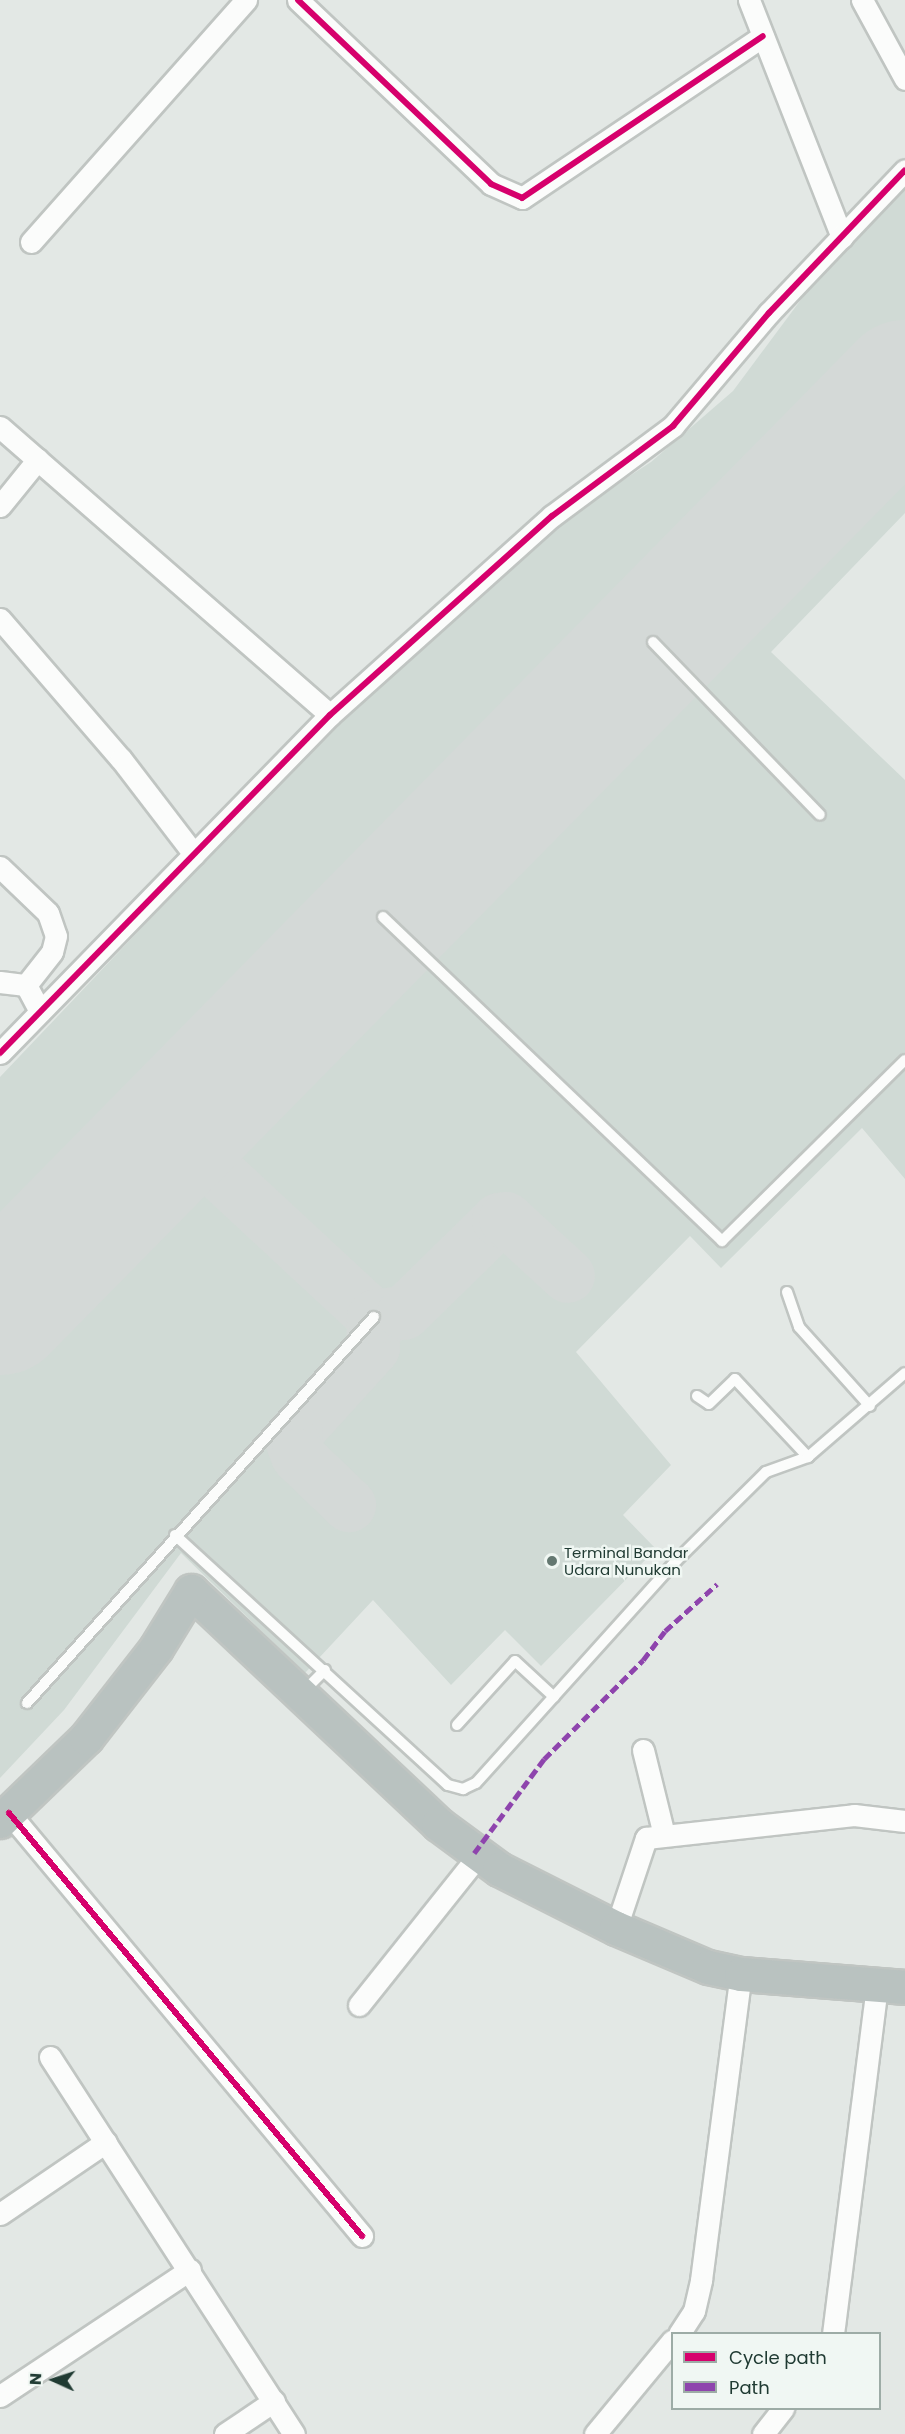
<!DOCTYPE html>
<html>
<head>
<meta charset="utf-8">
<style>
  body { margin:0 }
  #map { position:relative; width:905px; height:2434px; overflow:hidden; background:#e3e8e5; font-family:Poppins,sans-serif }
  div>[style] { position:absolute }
  .built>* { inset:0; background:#d0dad5 }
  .taxiway>* { height:54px; margin:-27px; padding:0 27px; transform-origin:27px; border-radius:27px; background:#d4d9d7 }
  .runway>* { height:135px; margin:-67.5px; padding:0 67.5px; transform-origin:67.5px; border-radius:67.5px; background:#d4d9d7 }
  .roads { filter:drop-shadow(2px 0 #c0c5c2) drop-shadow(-2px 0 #c0c5c2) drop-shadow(0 2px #c0c5c2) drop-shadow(0 -2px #c0c5c2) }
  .lane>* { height:10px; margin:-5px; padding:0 5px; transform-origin:5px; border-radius:5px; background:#fbfcfb }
  .street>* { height:21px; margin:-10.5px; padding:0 10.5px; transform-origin:10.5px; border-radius:10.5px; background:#fbfcfb }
  .highway>* { height:33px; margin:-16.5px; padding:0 16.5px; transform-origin:16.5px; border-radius:16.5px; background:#b9c2c0 }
  .quiet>* { height:4.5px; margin-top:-2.25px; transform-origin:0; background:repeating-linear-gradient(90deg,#8e44ad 0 9px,transparent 0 13.5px) }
  .cycleway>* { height:6px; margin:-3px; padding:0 3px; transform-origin:3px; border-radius:3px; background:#d6006c }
  .dots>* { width:16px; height:16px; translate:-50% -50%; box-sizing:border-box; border:3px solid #f0f7f3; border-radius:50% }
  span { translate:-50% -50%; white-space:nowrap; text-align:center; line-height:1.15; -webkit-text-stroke:5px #f0f7f3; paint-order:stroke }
  .poi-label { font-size:15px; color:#203b33 }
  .left { translate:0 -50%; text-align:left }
  .legend { position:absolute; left:671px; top:2332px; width:210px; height:78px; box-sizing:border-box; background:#f0f7f3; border:2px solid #9daca6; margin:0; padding:8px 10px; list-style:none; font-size:18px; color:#203b33 }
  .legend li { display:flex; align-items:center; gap:12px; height:30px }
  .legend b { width:30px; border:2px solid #9daca6 }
  .north { position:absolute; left:24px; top:2350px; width:60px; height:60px; -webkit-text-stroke:4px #f0f7f3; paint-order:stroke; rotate:273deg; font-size:16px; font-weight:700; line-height:24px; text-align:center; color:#203b33 }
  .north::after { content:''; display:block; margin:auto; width:21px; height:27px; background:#203b33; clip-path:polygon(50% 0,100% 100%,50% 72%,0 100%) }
</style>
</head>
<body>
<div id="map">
  <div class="built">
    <div style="clip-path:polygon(905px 187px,905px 513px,771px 652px,905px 780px,905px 1179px,862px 1128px,721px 1268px,690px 1236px,576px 1352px,671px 1465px,623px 1515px,656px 1549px,541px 1666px,505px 1630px,451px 1685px,373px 1600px,305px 1673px,181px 1553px,64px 1710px,0 1778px,0 1077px,319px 741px,547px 530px,651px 462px,733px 391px,820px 274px)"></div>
  </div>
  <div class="taxiway">
    <div style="left:205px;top:1099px;width:35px;rotate:95deg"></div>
    <div style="left:202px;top:1134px;width:30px;rotate:78deg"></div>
    <div style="left:144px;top:1161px;width:29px;rotate:-8deg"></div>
    <div style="left:173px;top:1157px;width:36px;rotate:10deg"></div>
    <div style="left:208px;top:1163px;width:226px;rotate:42.9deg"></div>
    <div style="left:374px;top:1317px;width:31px;rotate:92deg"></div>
    <div style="left:373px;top:1348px;width:115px;rotate:132.2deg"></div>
    <div style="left:296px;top:1433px;width:10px;rotate:107deg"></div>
    <div style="left:293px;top:1443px;width:14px;rotate:69deg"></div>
    <div style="left:298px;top:1456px;width:71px;rotate:43.9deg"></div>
    <div style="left:374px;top:1317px;width:30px;rotate:-8deg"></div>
    <div style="left:404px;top:1313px;width:133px;rotate:-44.4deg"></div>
    <div style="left:499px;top:1220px;width:7px;rotate:-8deg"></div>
    <div style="left:506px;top:1219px;width:84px;rotate:42.6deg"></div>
  </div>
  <div class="runway">
    <div style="left:0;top:1307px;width:1291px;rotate:-45.47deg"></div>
  </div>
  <div class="roads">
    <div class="lane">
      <div style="left:653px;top:642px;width:240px;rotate:46deg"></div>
      <div style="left:383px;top:917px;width:469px;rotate:43.7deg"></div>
      <div style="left:722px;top:1241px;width:257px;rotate:-44.7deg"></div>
      <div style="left:787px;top:1292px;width:37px;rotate:71deg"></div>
      <div style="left:799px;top:1327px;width:106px;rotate:48.1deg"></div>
      <div style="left:697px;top:1396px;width:14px;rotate:34deg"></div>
      <div style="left:709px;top:1404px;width:36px;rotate:-44deg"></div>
      <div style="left:735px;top:1379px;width:107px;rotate:46.9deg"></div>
      <div style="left:175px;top:1535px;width:370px;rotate:42.5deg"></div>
      <div style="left:448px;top:1785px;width:16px;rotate:15deg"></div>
      <div style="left:463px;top:1789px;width:14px;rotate:-25deg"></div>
      <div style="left:476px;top:1783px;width:300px;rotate:-48deg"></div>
      <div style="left:677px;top:1560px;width:125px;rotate:-44.7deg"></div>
      <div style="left:766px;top:1472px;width:45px;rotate:-19.7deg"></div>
      <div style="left:808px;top:1457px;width:128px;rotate:-40.9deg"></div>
      <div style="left:303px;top:1692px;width:31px;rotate:-45deg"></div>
      <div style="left:27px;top:1703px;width:519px;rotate:-48.05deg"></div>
      <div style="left:457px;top:1725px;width:86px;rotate:-47.8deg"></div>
      <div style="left:515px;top:1661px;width:53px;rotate:42.7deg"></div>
    </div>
    <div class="street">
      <div style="left:298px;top:0;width:267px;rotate:43.6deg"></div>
      <div style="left:491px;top:184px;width:34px;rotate:24deg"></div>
      <div style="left:522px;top:198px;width:290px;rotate:-33.9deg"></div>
      <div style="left:749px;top:0;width:255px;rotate:68.6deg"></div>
      <div style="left:862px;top:0;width:90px;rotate:61.4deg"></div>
      <div style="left:31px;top:242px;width:324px;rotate:-48.4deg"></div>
      <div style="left:0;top:427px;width:438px;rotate:41.1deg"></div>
      <div style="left:0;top:506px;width:60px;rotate:-51deg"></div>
      <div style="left:0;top:619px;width:185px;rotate:49.2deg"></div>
      <div style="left:121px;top:759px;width:120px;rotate:52.5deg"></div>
      <div style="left:0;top:867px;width:66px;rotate:43.8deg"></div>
      <div style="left:48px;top:913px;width:24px;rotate:71deg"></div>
      <div style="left:56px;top:936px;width:16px;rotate:104deg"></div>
      <div style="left:52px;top:952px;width:42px;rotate:128.2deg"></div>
      <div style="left:26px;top:985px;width:30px;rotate:62deg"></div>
      <div style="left:0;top:982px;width:26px;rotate:7deg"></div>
      <div style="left:0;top:1053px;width:472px;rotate:-45.7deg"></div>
      <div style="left:330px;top:715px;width:298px;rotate:-41.9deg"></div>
      <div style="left:552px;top:516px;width:151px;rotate:-36.6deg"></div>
      <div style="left:673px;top:426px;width:148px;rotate:-49.7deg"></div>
      <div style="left:769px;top:313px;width:197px;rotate:-46.4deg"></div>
      <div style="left:643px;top:1750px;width:88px;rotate:76.1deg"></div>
      <div style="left:9px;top:1813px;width:551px;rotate:50.15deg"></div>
      <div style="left:616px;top:1928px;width:95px;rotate:-71.6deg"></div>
      <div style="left:646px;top:1838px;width:209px;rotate:-6.3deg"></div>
      <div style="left:854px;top:1815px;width:51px;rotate:6.7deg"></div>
      <div style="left:359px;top:2005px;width:191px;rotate:-51.4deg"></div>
      <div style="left:50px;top:2057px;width:449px;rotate:57.1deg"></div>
      <div style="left:0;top:2214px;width:128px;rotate:-34.2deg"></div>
      <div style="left:679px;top:2334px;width:27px;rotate:-57deg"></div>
      <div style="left:694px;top:2311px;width:32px;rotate:-77deg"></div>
      <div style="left:701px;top:2280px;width:309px;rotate:-82.6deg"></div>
      <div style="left:833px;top:2334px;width:352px;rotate:-82.8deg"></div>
      <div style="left:0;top:2396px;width:228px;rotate:-33.6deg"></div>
      <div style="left:225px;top:2434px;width:59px;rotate:-34deg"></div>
      <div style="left:595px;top:2434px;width:121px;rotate:-50.4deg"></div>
      <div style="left:763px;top:2434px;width:33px;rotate:-52deg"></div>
    </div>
    <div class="highway">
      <div style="left:191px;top:1591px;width:340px;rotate:43.3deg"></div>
      <div style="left:438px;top:1824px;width:76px;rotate:36.4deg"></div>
      <div style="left:499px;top:1869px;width:131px;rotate:26.8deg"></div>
      <div style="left:616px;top:1928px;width:100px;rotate:23deg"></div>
      <div style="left:708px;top:1967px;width:34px;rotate:12deg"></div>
      <div style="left:741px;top:1974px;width:165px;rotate:4.5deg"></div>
      <div style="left:0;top:1821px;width:120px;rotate:-44deg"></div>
      <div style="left:86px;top:1738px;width:114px;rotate:-52.1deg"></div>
      <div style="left:156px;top:1648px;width:67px;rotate:-58.4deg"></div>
    </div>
  </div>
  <div class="quiet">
    <div style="left:474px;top:1853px;width:117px;rotate:-53.3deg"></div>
    <div style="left:544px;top:1759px;width:140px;rotate:-45deg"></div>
    <div style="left:643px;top:1660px;width:36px;rotate:-53deg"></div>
    <div style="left:665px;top:1631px;width:70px;rotate:-42.1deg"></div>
  </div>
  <div class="cycleway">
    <div style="left:298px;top:0;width:267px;rotate:43.6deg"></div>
    <div style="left:491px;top:184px;width:34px;rotate:24deg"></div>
    <div style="left:522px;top:198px;width:290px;rotate:-33.9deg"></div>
    <div style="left:0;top:1053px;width:472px;rotate:-45.7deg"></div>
    <div style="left:330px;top:715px;width:298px;rotate:-41.9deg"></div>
    <div style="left:552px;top:516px;width:151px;rotate:-36.6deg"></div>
    <div style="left:673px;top:426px;width:148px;rotate:-49.7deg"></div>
    <div style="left:769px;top:313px;width:197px;rotate:-46.4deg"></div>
    <div style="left:9px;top:1813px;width:551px;rotate:50.15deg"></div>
  </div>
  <div class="dots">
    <div style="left:552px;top:1561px;background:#647871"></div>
  </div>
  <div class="poi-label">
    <span class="left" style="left:564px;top:1561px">Terminal Bandar<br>Udara Nunukan</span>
  </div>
  <ul class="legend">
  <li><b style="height:8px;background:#d6006c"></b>Cycle path</li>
  <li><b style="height:8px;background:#8e44ad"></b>Path</li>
  </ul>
  <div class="north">N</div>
</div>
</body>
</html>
